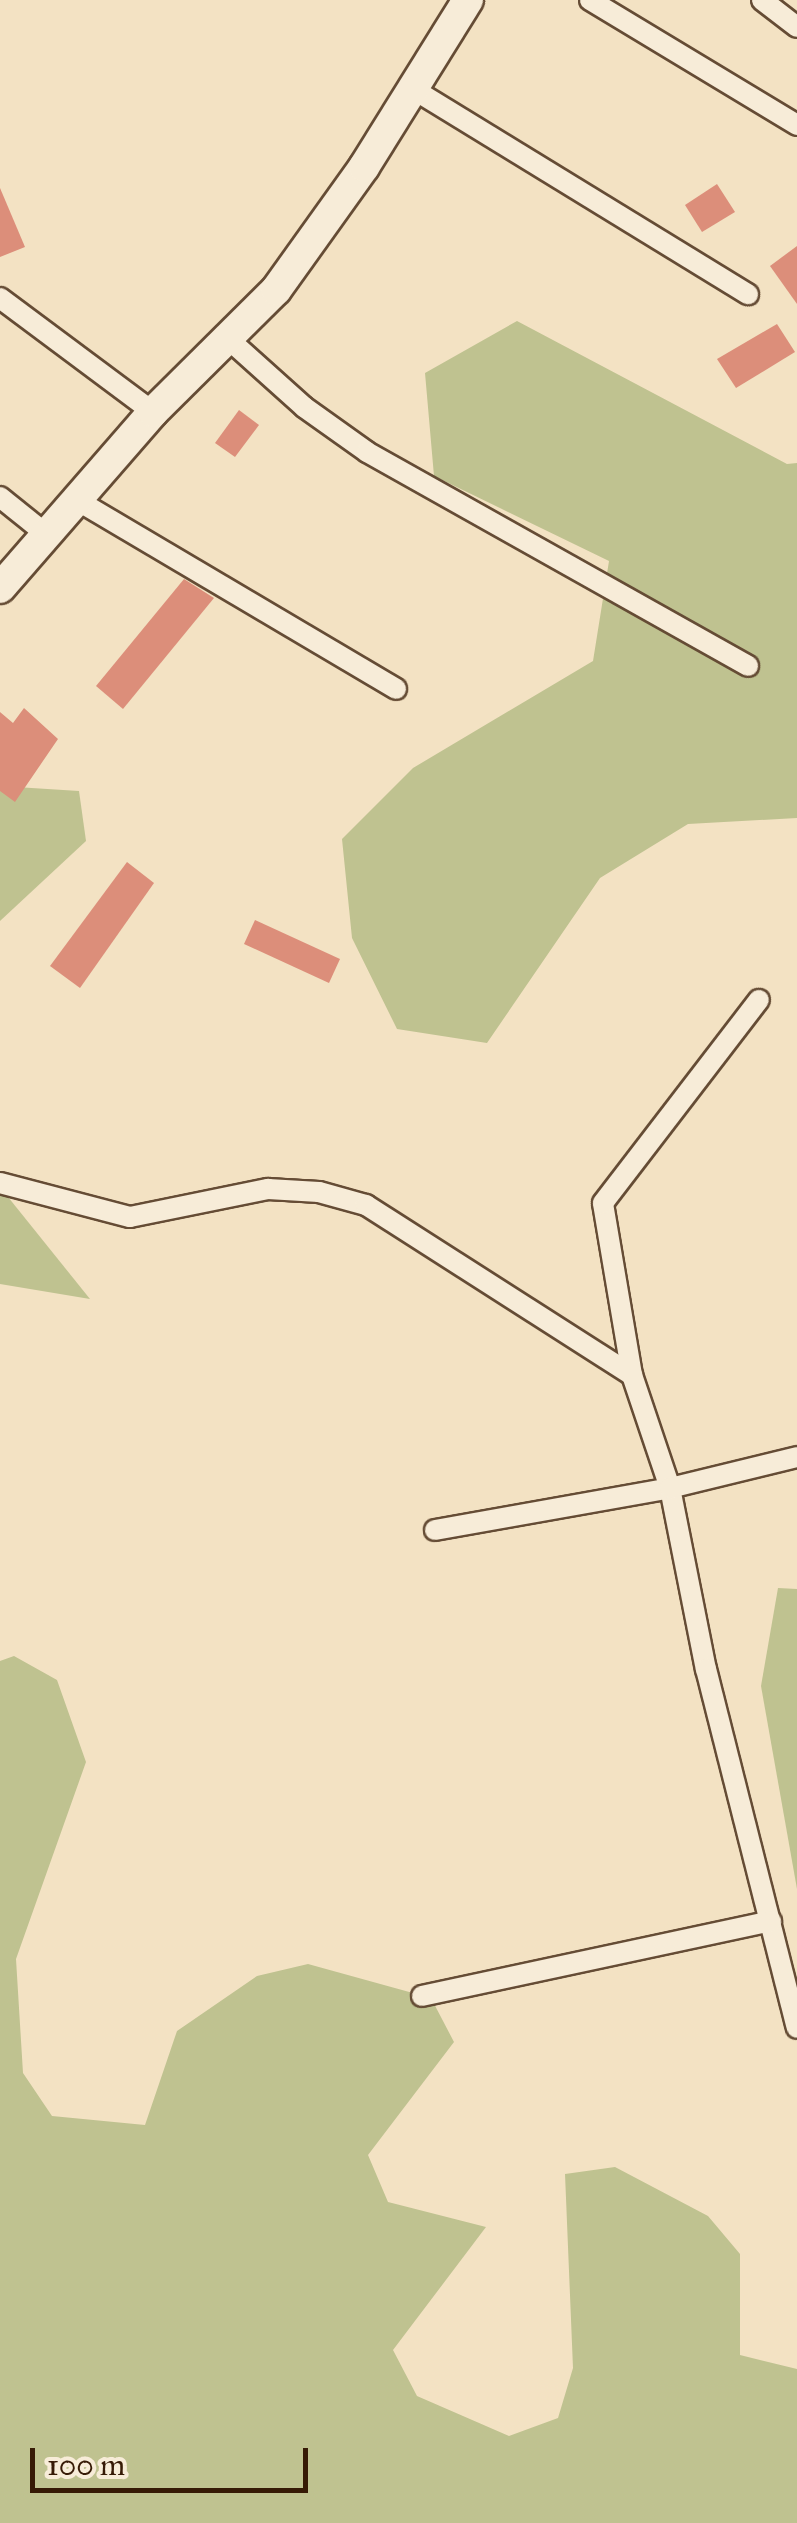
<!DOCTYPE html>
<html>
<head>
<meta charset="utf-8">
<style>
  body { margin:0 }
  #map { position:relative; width:797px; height:2523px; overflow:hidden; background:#f3e2c3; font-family:"IM FELL Great Primer",serif }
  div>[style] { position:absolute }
  .green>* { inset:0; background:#bfc290 }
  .building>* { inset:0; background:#dc8e7a }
  .roads { filter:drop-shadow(2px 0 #654c35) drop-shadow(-2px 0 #654c35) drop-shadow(0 2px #654c35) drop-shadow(0 -2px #654c35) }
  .minor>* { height:20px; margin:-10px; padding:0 10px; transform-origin:10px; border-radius:10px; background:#f7ecd8 }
  .secondary>* { height:30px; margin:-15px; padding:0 15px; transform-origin:15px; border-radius:15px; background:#f7ecd8 }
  span { translate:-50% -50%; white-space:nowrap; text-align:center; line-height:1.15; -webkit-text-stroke:8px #f7ecd8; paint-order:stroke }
  .scale { position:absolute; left:30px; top:2448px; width:278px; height:45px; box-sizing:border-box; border:5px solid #361a06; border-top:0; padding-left:12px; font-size:30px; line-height:35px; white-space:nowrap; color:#361a06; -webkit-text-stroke:8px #f7ecd8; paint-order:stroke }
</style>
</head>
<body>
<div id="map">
  <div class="green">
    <div style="clip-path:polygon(517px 321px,787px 464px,797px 463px,797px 818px,688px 824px,600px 878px,487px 1043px,397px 1029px,352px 938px,342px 839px,413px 768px,593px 661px,609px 561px,434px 476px,425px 373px)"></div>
    <div style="clip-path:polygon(0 786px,79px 791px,86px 841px,0 921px)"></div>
    <div style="clip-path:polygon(0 1187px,90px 1299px,0 1284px)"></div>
    <div style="clip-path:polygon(778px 1588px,797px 1589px,797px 1889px,761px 1686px)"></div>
    <div style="clip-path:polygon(14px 1656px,57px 1680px,86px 1762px,16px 1959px,23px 2073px,52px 2116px,145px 2125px,177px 2031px,257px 1976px,308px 1964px,431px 1998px,454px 2042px,368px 2155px,388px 2202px,486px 2227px,393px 2350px,417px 2396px,509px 2436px,558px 2418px,573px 2368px,565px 2174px,615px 2167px,708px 2216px,740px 2254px,740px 2355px,797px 2369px,797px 2523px,0 2523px,0 1661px)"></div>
  </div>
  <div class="building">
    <div style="clip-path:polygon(717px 184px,735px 212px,702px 232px,685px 205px)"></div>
    <div style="clip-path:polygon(0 188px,25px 247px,0 257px)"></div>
    <div style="clip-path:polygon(797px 246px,797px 304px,770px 266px)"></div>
    <div style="clip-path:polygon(777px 324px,795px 352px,736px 388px,717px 359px)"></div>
    <div style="clip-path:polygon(239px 410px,259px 425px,235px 457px,215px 443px)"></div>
    <div style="clip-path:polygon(184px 579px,214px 598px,123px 709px,96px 686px)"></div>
    <div style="clip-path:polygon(24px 708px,58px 739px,15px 802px,0 791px,0 712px,13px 723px)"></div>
    <div style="clip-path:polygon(127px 862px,154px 883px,80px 988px,50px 966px)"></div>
    <div style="clip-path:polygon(255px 920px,340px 959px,329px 983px,244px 944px)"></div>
  </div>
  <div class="roads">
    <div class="minor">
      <div style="left:590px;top:0;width:242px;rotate:31.1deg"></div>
      <div style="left:762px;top:0;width:44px;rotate:37.6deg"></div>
      <div style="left:413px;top:89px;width:393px;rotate:31.5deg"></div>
      <div style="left:0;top:298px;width:191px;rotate:36.7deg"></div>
      <div style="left:225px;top:336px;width:106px;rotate:41.9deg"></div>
      <div style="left:304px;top:407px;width:77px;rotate:35.5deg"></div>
      <div style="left:367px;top:452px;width:437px;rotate:29.3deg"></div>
      <div style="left:0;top:497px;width:59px;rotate:38.8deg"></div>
      <div style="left:75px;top:499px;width:373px;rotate:30.6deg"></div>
      <div style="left:0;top:1183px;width:134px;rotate:14.7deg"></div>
      <div style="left:130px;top:1217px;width:141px;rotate:-11.5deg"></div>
      <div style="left:268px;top:1189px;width:51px;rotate:3.4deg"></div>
      <div style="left:319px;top:1192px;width:49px;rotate:15.5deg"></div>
      <div style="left:366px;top:1205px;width:316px;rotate:32.6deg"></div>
      <div style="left:632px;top:1375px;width:119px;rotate:71.4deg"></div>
      <div style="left:670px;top:1488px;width:185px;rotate:78.8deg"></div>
      <div style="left:706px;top:1669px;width:370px;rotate:75.8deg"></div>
      <div style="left:632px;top:1375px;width:174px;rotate:-99.6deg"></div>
      <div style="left:603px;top:1203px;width:256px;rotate:-52.5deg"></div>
      <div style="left:435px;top:1530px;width:239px;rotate:-10.1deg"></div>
      <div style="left:670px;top:1488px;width:131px;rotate:-13.7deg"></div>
      <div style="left:422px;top:1996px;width:357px;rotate:-12.1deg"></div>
    </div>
    <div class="secondary">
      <div style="left:0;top:588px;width:233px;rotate:-49deg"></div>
      <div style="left:153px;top:412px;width:173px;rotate:-44.8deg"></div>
      <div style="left:276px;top:290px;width:151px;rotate:-54.4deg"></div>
      <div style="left:364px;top:167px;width:197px;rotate:-58.1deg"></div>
    </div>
  </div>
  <div class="scale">100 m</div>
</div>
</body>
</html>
